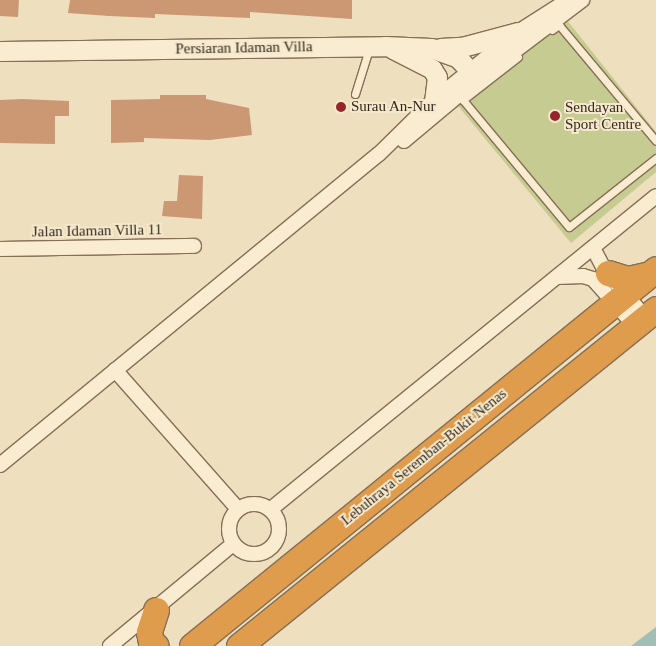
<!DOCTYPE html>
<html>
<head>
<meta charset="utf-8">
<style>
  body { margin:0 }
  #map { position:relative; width:656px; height:646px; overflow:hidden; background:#eedfbe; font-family:"Times New Roman",serif }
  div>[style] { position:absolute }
  .green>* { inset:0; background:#c6cb92 }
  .water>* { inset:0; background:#a1bfb6 }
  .building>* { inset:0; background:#cc9773 }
  .roads { filter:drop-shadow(1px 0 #866f57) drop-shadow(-1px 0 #866f57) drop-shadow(0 1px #866f57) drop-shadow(0 -1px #866f57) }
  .lane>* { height:7px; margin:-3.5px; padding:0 3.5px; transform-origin:3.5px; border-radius:3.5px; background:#f9ecd0 }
  .street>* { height:14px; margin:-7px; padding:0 7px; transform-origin:7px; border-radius:7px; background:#f9ecd0 }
  .street>.ring { margin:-7px; padding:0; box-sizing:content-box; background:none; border:14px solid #f9ecd0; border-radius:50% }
  .secondary>* { height:19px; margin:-9.5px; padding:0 9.5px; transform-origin:9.5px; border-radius:9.5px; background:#f9ecd0 }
  .highway>* { height:25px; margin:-12.5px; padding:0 12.5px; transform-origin:12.5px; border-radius:12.5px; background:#df9c4c }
  .dots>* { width:14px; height:14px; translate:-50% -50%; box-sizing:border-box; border:2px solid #f5e9cd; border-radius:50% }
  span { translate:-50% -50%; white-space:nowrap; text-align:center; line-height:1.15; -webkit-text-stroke:4px #f5e9cd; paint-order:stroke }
  .street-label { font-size:15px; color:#35271b }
  .poi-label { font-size:15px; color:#35271b }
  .left { translate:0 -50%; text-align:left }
</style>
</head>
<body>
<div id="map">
  <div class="green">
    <div style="clip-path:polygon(563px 15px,656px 132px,656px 172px,571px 243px,454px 101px)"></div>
  </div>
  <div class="water">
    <div style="clip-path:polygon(656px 627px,656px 646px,631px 646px)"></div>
  </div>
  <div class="building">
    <div style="clip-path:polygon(0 0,19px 0,18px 17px,0 16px)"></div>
    <div style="clip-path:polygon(70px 0,352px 0,352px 19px,250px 12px,250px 18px,155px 14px,155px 18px,109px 16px,68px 13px)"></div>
    <div style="clip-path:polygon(160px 95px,206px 95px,206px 99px,249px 108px,252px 135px,210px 140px,144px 138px,144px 142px,111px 143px,111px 100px,160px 99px)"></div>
    <div style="clip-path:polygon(22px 99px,69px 101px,69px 116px,55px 116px,55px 144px,0 143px,0 100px)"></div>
    <div style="clip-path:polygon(179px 175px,203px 176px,202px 219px,162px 216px,164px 201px,177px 201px)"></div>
  </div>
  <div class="roads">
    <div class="lane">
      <div style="left:552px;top:30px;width:9px;rotate:-36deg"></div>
      <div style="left:559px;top:25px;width:151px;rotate:50.1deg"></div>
      <div style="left:518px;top:57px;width:70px;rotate:142deg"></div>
      <div style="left:463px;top:100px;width:165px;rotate:50.2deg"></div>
      <div style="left:569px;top:227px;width:111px;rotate:-38.4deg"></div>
      <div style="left:355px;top:94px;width:47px;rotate:-72.7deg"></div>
    </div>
    <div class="street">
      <div style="left:404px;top:141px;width:97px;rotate:-40deg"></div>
      <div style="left:478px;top:79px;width:131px;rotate:-37.2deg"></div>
      <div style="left:593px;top:248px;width:24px;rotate:62deg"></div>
      <div style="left:604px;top:269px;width:63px;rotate:49.5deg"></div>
      <div style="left:0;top:249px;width:194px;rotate:-0.9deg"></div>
      <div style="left:557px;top:277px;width:26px;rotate:-2deg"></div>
      <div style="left:583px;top:276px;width:10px;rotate:17deg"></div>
      <div style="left:593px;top:279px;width:63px;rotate:48.2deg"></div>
      <div style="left:115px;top:370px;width:186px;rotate:48.5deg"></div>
      <div style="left:0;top:465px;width:490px;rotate:-39.4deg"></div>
      <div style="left:379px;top:154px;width:77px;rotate:-44.5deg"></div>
      <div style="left:434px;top:100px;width:108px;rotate:-39deg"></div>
      <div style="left:518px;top:32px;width:59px;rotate:-32.6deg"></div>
      <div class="ring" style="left:229px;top:504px;width:36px;height:36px"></div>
      <div style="left:271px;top:509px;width:496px;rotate:-39.1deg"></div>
      <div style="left:110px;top:646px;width:160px;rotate:-39.7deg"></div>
    </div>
    <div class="secondary">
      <div style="left:440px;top:48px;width:22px;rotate:-3deg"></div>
      <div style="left:462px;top:47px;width:58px;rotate:-15deg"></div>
      <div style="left:393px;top:49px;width:44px;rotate:27.1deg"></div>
      <div style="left:432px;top:69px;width:9px;rotate:58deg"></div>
      <div style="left:437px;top:77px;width:23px;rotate:97deg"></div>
      <div style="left:0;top:51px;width:385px;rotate:-0.7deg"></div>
      <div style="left:385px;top:46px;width:46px;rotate:2.5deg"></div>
      <div style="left:431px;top:48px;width:29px;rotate:20deg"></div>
      <div style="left:458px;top:58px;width:18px;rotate:47deg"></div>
    </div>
    <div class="highway">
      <div style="left:608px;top:273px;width:21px;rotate:17deg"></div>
      <div style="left:628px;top:279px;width:23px;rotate:-13deg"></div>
      <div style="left:156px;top:610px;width:23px;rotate:108deg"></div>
      <div style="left:149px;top:632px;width:10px;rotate:79deg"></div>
      <div style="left:151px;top:642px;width:6px;rotate:39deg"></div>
      <div style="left:192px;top:646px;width:598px;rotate:-39.09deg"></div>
      <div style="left:239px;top:646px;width:536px;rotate:-38.94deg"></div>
    </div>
  </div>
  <div class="dots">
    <div style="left:341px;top:107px;background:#952629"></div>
    <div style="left:555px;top:116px;background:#952629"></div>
  </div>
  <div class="street-label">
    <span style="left:244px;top:48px;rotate:-1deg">Persiaran Idaman Villa</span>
    <span style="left:97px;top:231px;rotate:-1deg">Jalan Idaman Villa 11</span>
    <span style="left:424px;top:457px;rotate:-39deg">Lebuhraya Seremban-Bukit Nenas</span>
  </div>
  <div class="poi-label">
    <span class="left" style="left:351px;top:107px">Surau An-Nur</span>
    <span class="left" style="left:565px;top:116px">Sendayan<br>Sport Centre</span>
  </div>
</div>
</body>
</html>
